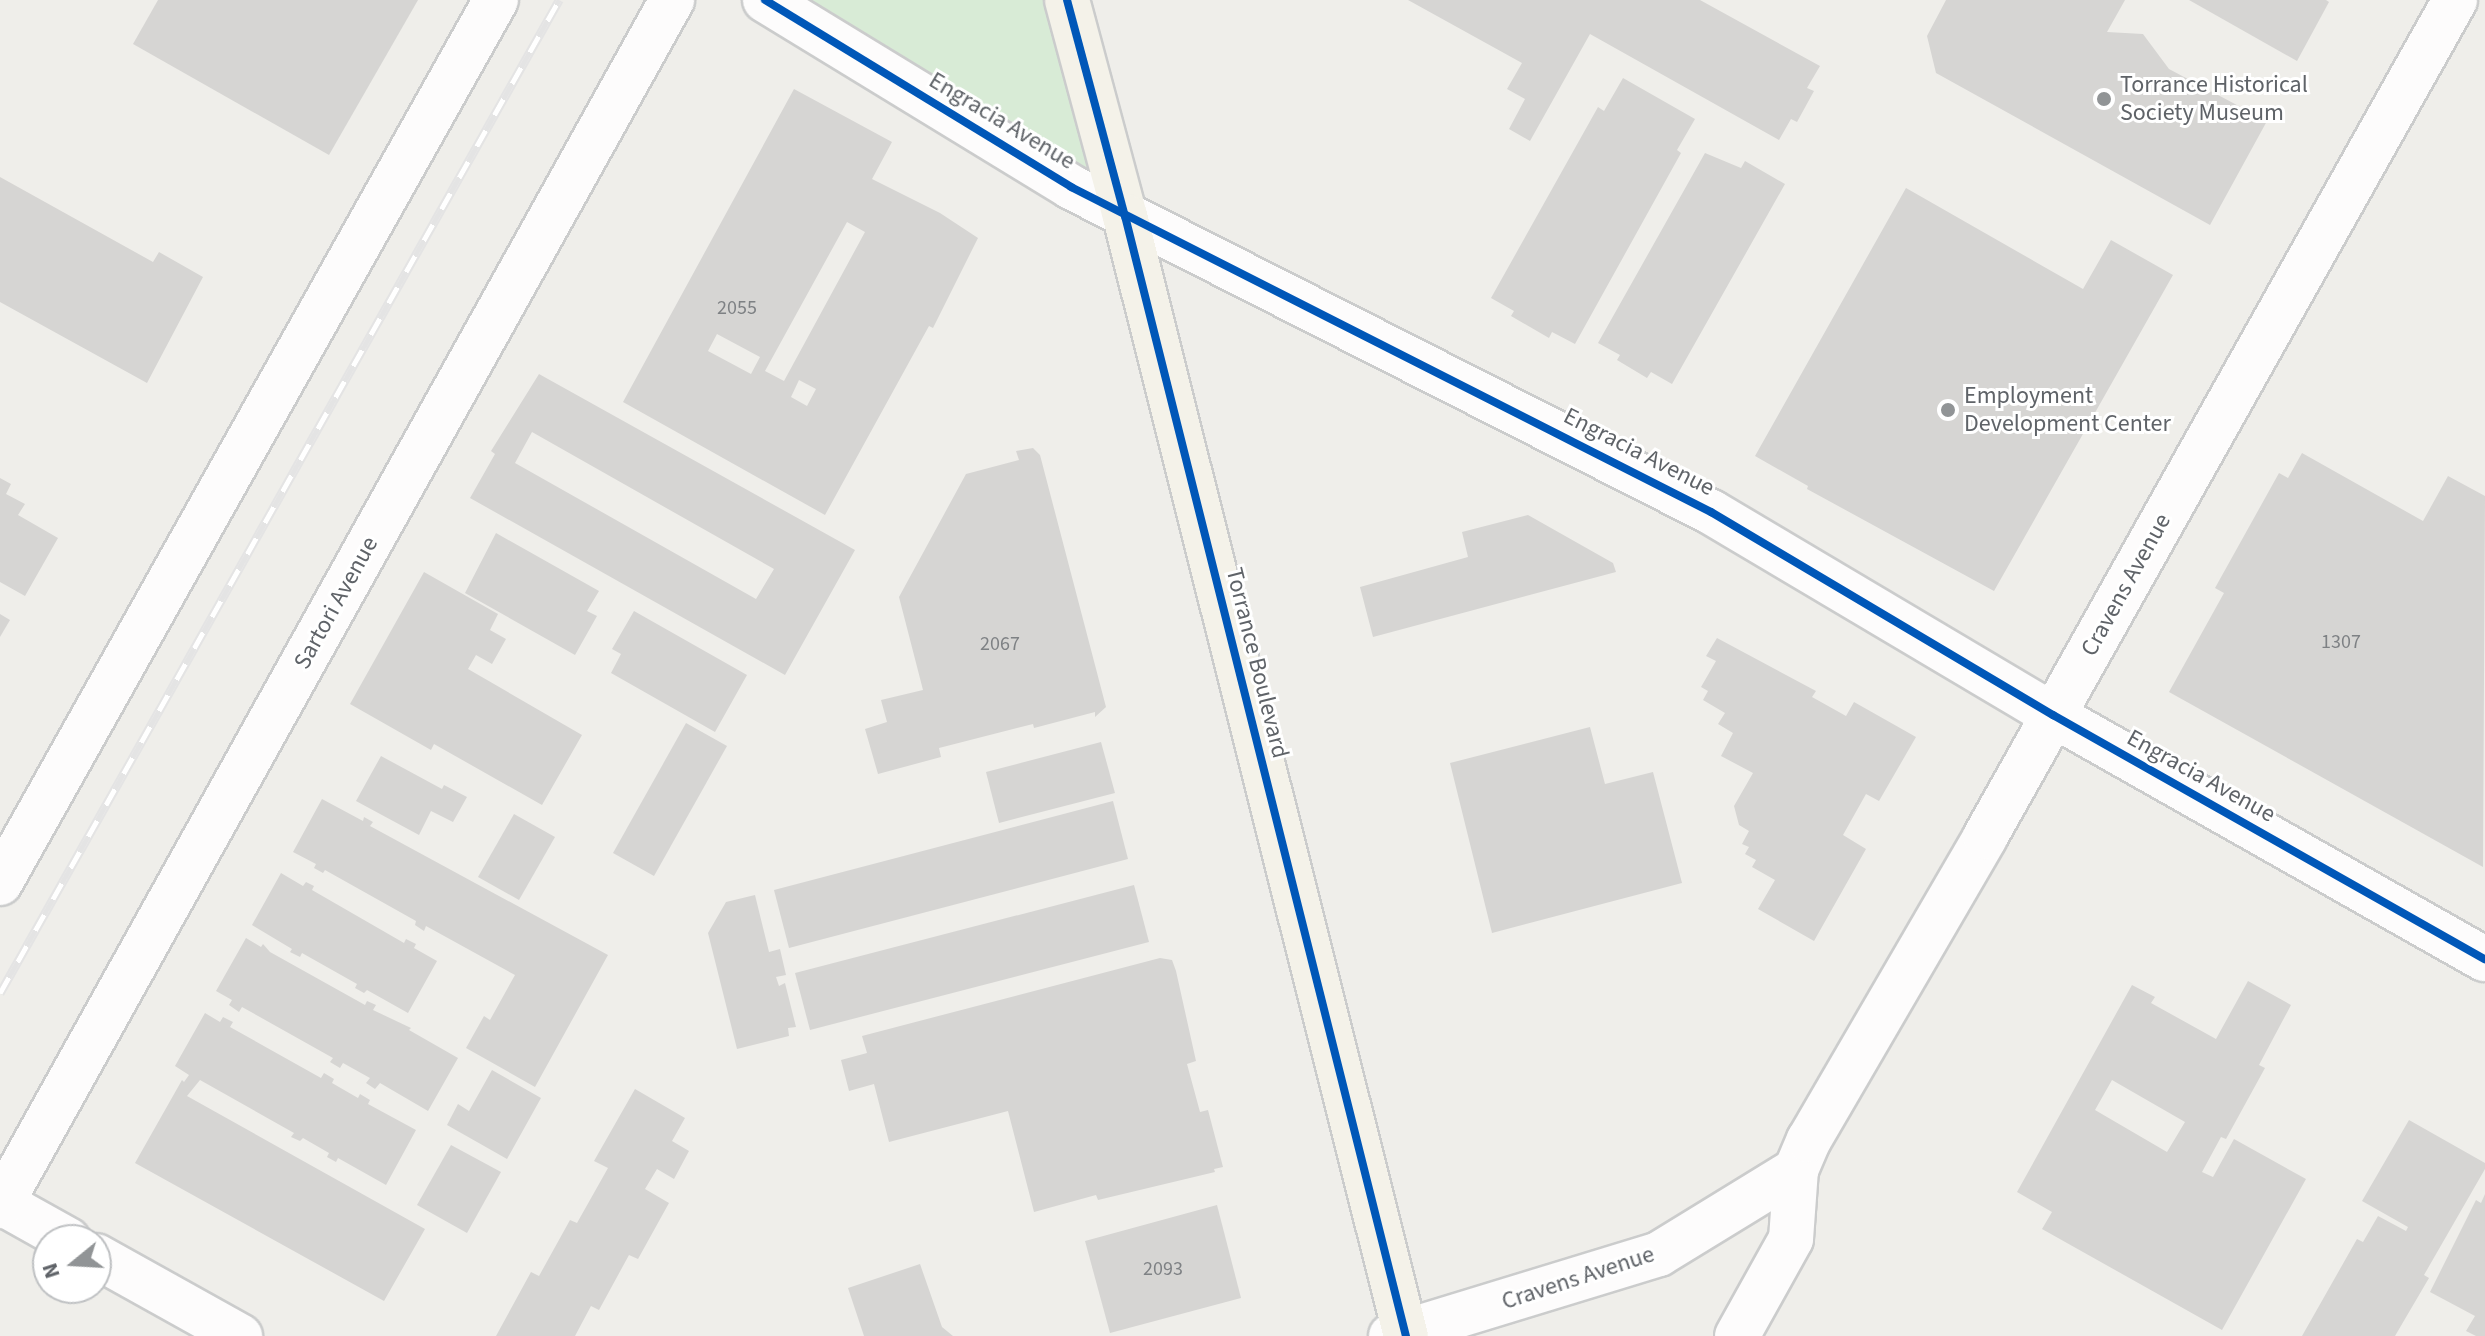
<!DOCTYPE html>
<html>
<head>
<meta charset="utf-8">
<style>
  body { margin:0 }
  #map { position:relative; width:2485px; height:1336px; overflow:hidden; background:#efeeea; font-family:"Source Sans 3",sans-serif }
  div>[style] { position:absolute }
  .green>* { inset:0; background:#d8ebd6 }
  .building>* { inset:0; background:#d6d5d3 }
  .roads { filter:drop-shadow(2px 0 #cbcccc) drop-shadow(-2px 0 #cbcccc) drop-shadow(0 2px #cbcccc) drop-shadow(0 -2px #cbcccc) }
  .minor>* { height:44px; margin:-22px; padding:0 22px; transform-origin:22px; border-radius:22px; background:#fdfcfc }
  .major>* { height:44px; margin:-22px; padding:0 22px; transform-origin:22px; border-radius:22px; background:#f4f2e9 }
  .rail>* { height:9px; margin-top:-4.5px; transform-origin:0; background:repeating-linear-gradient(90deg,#fff 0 18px,#e4e4e4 0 36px); box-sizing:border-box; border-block:2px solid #e4e4e4 }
  .cycleway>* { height:8px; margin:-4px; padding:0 4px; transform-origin:4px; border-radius:4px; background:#0057b8 }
  .dots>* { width:22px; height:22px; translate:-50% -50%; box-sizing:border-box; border:4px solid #fff; border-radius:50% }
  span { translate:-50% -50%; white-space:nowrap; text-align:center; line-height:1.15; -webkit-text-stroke:6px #fff; paint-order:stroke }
  .number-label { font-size:20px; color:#7e8184 }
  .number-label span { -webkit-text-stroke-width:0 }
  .poi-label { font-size:24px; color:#5f6368 }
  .left { translate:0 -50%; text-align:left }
  .street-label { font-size:24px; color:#5f6368 }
  .north { position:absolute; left:32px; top:1224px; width:80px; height:80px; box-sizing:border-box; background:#fff; border:2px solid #bfc1c3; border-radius:50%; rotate:252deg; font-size:22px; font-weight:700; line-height:32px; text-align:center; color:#5f6368 }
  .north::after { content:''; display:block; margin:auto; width:28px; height:36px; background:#919496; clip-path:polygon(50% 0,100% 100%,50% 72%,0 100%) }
</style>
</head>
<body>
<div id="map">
  <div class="green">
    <div style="clip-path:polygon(765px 0,1067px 0,1125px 216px)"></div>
  </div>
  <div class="building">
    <div style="clip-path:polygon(158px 0,418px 0,329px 155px,133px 44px)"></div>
    <div style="clip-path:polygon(1408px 0,1700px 0,1820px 66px,1807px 88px,1814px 91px,1797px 122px,1791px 119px,1779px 140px,1590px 34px,1530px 141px,1509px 129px,1525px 99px,1507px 89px,1522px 63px)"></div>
    <div style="clip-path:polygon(1946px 0,2125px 0,2107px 32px,2143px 34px,2169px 69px,2267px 121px,2210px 225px,1936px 73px,1927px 36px)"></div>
    <div style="clip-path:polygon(2189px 0,2326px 0,2329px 2px,2297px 61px)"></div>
    <div style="clip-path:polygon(1623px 78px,1695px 119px,1677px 150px,1681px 153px,1575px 344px,1552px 332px,1549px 338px,1511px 316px,1514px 311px,1491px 298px,1598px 107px,1604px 111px)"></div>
    <div style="clip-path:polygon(evenodd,794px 89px,892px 142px,872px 179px,940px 213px,978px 238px,933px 328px,929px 326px,825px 515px,623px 402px,794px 89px,847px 222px,865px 232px,784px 381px,765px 371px,847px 222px,794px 89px,717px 334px,760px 357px,751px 374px,708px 351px,717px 334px,794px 89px,799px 380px,816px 389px,807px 406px,791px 397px,799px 380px)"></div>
    <div style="clip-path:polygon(1705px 153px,1741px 168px,1745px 161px,1785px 184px,1672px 384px,1651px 372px,1647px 378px,1617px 360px,1620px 355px,1598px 343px)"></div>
    <div style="clip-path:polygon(0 177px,153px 262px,159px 252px,203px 277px,147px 383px,0 302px)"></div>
    <div style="clip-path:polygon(1906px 188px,2083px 289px,2111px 240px,2173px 275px,1994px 591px,1807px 489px,1808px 486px,1755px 456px)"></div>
    <div style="clip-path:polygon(evenodd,539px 374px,855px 550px,785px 675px,470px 498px,495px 454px,491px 451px,539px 374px,532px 432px,774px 569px,756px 599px,515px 463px,532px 432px)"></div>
    <div style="clip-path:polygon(1033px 448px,1040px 455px,1106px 707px,1095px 717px,1095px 712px,1034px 728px,1033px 724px,939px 748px,941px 757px,878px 774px,865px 729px,887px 722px,881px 700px,923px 690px,899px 597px,966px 474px,1019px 460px,1016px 451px)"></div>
    <div style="clip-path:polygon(2302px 453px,2423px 521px,2448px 476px,2485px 496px,2483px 867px,2169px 692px,2224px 593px,2215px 588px,2279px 473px,2288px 478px)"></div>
    <div style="clip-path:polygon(0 478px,11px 484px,6px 494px,25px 504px,18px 515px,58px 538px,25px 596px,0 582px)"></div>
    <div style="clip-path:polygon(1528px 515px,1613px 563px,1616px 572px,1373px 637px,1360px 587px,1468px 557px,1462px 532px)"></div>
    <div style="clip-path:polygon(496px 533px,599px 591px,587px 611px,597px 616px,575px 655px,465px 593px)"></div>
    <div style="clip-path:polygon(424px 572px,498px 614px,490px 630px,506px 639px,492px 664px,476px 655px,468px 669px,582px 735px,542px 805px,434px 744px,431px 750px,350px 704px)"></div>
    <div style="clip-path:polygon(634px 611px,747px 675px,715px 732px,611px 673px,621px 654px,612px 649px)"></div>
    <div style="clip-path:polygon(0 614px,10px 620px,0 637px)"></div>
    <div style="clip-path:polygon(1717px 638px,1816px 691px,1812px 697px,1846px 716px,1854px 702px,1916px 737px,1879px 801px,1866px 794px,1843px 835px,1866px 849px,1814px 941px,1758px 909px,1775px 880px,1752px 867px,1756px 860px,1745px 854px,1749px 847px,1742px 844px,1749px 831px,1739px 825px,1734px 806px,1753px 773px,1721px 756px,1733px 733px,1718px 724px,1725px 713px,1703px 700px,1708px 691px,1701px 687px,1716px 661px,1706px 656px)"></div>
    <div style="clip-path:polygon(686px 723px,727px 746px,654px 876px,613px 853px)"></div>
    <div style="clip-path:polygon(1590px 727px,1605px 784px,1653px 772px,1682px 883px,1492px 933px,1450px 763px)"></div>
    <div style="clip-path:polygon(1101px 742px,1115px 793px,999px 823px,986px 772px)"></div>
    <div style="clip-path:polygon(381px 756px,442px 789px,444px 785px,467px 797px,453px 822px,431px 811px,419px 835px,356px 801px)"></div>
    <div style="clip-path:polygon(322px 799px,363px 821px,364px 817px,373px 822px,370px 826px,608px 955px,535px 1087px,466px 1048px,484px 1016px,490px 1020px,515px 975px,426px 926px,424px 931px,415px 925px,416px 921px,325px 870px,323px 873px,314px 868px,316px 864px,293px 852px)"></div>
    <div style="clip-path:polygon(1113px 801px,1128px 859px,789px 948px,774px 890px)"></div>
    <div style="clip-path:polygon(514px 814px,555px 837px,519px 900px,478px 877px)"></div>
    <div style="clip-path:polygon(281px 873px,303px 886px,306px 882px,314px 886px,312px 890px,404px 943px,406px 939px,416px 944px,414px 948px,437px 961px,408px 1013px,367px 990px,364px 993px,355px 988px,357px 984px,302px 953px,300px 957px,290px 952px,292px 949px,252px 925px)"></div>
    <div style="clip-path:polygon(1134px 885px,1149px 942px,810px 1030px,795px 973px)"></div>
    <div style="clip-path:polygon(755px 895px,769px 952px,780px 949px,786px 975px,776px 977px,779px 986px,785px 983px,796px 1027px,788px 1028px,789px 1036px,737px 1049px,708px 933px,726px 902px)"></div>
    <div style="clip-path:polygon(246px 938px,261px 947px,263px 944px,270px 952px,365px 1005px,367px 1001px,376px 1005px,373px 1010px,411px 1028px,409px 1030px,458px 1058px,428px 1111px,380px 1083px,375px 1089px,366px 1083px,370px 1078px,343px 1063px,340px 1068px,330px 1062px,333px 1058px,242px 1007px,239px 1012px,229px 1005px,232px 1000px,216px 991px)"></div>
    <div style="clip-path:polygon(1160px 958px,1172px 960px,1176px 971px,1196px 1061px,1187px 1064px,1200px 1112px,1208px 1110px,1223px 1167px,1214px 1169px,1215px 1172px,1098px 1200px,1096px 1195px,1034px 1212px,1008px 1111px,889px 1142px,874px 1084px,849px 1091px,841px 1060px,867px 1053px,862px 1036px)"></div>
    <div style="clip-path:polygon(evenodd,2248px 981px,2291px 1005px,2259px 1065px,2265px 1068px,2226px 1139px,2221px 1137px,2202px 1172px,2213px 1177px,2234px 1139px,2306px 1179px,2222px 1330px,2042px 1229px,2052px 1212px,2017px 1192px,2132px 985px,2155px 997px,2151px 1003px,2216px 1039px,2248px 981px,2112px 1080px,2185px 1122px,2167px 1152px,2095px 1110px,2112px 1080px)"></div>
    <div style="clip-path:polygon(205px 1013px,220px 1022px,223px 1017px,233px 1022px,230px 1027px,321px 1078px,324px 1073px,334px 1079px,332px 1083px,358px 1098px,360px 1094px,370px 1100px,368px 1104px,416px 1130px,386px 1185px,338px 1158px,336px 1162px,327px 1157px,329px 1153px,303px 1138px,300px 1141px,291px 1137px,294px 1133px,200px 1080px,187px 1096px,425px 1229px,384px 1301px,135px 1163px,182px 1080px,184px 1082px,189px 1075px,175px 1066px)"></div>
    <div style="clip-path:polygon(492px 1070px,541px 1098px,507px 1159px,447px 1125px,458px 1104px,469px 1111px)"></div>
    <div style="clip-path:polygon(635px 1089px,685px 1118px,672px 1141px,689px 1151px,674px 1179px,657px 1169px,645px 1189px,669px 1203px,638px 1259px,629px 1255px,599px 1310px,591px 1306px,575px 1336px,496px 1336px,531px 1272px,539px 1276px,570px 1220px,577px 1223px,608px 1168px,594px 1161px)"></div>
    <div style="clip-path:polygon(2409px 1120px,2485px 1163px,2485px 1169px,2424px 1275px,2429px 1278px,2395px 1336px,2302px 1336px,2357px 1239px,2363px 1242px,2378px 1216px,2406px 1231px,2408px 1227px,2362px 1201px)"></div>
    <div style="clip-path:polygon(451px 1145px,501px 1172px,467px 1233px,417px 1205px)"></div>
    <div style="clip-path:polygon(2485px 1194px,2485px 1336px,2476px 1336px,2466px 1331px,2475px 1316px,2430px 1292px,2476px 1200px,2481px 1203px)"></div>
    <div style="clip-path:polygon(1217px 1205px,1241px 1298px,1110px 1333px,1085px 1241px)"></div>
    <div style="clip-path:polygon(920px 1264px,942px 1327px,953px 1336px,864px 1336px,848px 1288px)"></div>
  </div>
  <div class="roads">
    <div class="minor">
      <div style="left:765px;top:0;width:359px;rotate:31.4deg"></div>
      <div style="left:1071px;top:187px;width:718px;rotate:26.92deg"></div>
      <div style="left:1711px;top:512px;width:398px;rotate:30.7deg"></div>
      <div style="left:2053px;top:715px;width:496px;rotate:29.5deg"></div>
      <div style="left:0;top:883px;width:1013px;rotate:-60.68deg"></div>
      <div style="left:0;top:1202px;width:78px;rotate:29.2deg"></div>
      <div style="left:0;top:1206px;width:1381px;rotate:-60.87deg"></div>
      <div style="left:96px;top:1256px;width:165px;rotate:29.1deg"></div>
      <div style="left:1391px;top:1336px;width:280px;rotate:-17deg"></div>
      <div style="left:1659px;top:1254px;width:161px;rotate:-31.5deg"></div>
      <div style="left:1737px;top:1336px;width:111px;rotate:-60.9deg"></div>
      <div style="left:1791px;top:1239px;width:69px;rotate:-85.9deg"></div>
      <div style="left:1796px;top:1170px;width:33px;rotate:-67deg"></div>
      <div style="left:1809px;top:1140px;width:350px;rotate:-59.8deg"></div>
      <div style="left:1985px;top:837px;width:960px;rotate:-60.68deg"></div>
    </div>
    <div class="major">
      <div style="left:1067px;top:0;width:224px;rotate:75deg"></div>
      <div style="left:1125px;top:216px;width:1155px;rotate:75.92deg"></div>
    </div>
  </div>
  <div class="rail">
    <div style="left:0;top:993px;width:1140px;rotate:-60.62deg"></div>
  </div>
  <div class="cycleway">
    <div style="left:765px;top:0;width:359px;rotate:31.4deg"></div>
    <div style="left:1071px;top:187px;width:718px;rotate:26.92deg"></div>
    <div style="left:1711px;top:512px;width:398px;rotate:30.7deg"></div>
    <div style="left:2053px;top:715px;width:496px;rotate:29.5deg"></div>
    <div style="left:1067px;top:0;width:224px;rotate:75deg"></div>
    <div style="left:1125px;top:216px;width:1155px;rotate:75.92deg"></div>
  </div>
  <div class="dots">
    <div style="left:2104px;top:99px;background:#919496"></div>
    <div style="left:1948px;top:410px;background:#919496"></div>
  </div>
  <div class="number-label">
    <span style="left:737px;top:308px">2055</span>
    <span style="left:2341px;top:642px">1307</span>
    <span style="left:1000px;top:644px">2067</span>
    <span style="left:1163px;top:1269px">2093</span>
  </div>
  <div class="poi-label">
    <span class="left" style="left:2120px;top:99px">Torrance Historical<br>Society Museum</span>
    <span class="left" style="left:1964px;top:410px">Employment<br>Development Center</span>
  </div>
  <div class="street-label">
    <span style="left:1002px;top:121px;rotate:31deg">Engracia Avenue</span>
    <span style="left:1639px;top:452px;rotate:27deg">Engracia Avenue</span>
    <span style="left:2126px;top:585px;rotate:-61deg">Cravens Avenue</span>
    <span style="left:336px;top:603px;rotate:-61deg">Sartori Avenue</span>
    <span style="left:1257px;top:663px;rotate:76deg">Torrance Boulevard</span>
    <span style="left:2201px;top:776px;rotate:29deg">Engracia Avenue</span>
    <span style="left:1578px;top:1278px;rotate:-18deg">Cravens Avenue</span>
  </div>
  <div class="north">N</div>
</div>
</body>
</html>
